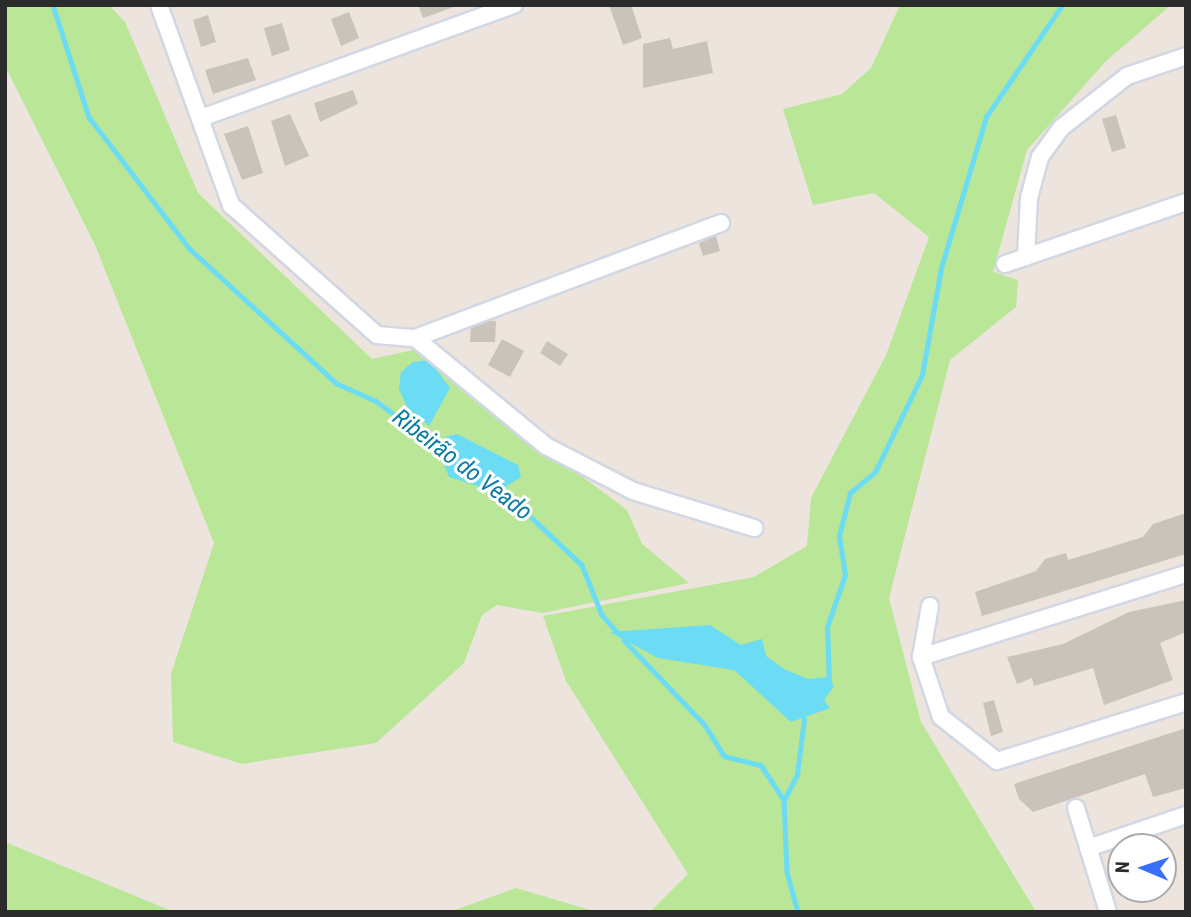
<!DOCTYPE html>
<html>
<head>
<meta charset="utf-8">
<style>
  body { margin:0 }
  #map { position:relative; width:1191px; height:917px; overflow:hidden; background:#ede5dd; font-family:"Roboto Condensed",sans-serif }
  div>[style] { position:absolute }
  .green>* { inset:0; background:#b9e697 }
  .water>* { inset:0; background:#6bdcf3 }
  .stream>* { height:4.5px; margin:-2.25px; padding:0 2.25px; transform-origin:2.25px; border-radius:2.25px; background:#6bdcf3 }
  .building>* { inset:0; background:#c9c3bb }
  .roads { filter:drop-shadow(2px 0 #d2d7e4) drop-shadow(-2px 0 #d2d7e4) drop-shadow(0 2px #d2d7e4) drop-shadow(0 -2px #d2d7e4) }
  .minor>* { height:16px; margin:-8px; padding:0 8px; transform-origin:8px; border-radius:8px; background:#fff }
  span { translate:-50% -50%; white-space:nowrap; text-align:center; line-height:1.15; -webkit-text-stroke:6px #fff; paint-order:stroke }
  .water-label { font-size:24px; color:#087ba2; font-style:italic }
  .frame { position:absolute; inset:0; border:7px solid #2b2b2b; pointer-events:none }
  .north { position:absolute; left:1107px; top:833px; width:70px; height:70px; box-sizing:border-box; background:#fff; border:2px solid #aaa; border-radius:50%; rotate:272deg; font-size:19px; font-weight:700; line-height:28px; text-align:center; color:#2b2b2b }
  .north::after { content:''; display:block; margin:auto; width:24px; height:32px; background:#386fff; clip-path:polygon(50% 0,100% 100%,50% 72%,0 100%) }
</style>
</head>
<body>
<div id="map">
  <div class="green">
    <div style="clip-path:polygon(5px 5px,109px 5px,125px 22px,198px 193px,372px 359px,413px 350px,627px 510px,642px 544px,689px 583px,542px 613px,497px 605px,482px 615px,464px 663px,376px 743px,242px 764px,173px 742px,171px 674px,214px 543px,95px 245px,5px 66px)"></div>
    <div style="clip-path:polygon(900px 5px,1171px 5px,1106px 61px,1027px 150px,993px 272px,1018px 280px,1016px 307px,950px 360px,889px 598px,921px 722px,1036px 912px,650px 912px,688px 874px,566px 681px,543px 616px,754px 577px,807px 546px,811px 498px,886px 355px,929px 237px,874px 193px,813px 205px,783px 109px,842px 94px,871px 68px)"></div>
    <div style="clip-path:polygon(5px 842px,174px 912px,5px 912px)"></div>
    <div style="clip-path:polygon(516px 888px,597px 912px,449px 912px)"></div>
  </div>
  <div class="water">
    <div style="clip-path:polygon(429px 360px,450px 388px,429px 426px,407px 407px,399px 389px,401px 372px,413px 362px)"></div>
    <div style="clip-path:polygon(457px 434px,518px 465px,521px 477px,497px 492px,449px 477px,440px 455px,445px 437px)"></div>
    <div style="clip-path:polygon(710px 625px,741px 645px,762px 639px,766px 656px,784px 669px,808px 679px,827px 677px,834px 686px,824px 700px,830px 708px,791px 722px,734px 670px,658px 658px,610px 632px)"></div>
  </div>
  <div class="stream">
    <div style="left:53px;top:5px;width:118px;rotate:72.2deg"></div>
    <div style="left:89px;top:117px;width:166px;rotate:52.6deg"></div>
    <div style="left:190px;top:249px;width:198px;rotate:42.5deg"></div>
    <div style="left:336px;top:383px;width:44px;rotate:24.2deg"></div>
    <div style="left:376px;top:401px;width:85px;rotate:35.9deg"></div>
    <div style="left:499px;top:487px;width:114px;rotate:43.2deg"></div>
    <div style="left:582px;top:565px;width:54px;rotate:68.2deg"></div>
    <div style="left:602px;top:615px;width:25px;rotate:48deg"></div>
    <div style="left:624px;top:640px;width:117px;rotate:46.4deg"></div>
    <div style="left:705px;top:725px;width:36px;rotate:58deg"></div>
    <div style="left:724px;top:756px;width:38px;rotate:14deg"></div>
    <div style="left:761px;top:765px;width:42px;rotate:56.7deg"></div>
    <div style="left:784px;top:800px;width:72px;rotate:87.6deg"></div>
    <div style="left:787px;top:872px;width:41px;rotate:74.6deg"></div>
    <div style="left:829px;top:683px;width:56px;rotate:-92deg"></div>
    <div style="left:827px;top:627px;width:55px;rotate:-70.9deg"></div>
    <div style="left:845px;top:575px;width:39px;rotate:-99deg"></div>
    <div style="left:839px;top:536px;width:44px;rotate:-75.7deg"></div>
    <div style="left:850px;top:493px;width:33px;rotate:-40deg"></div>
    <div style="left:875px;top:472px;width:108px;rotate:-64.1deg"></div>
    <div style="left:922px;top:375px;width:109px;rotate:-79.9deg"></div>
    <div style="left:941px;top:268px;width:158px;rotate:-73.4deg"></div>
    <div style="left:986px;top:117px;width:135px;rotate:-55.8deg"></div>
    <div style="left:784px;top:800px;width:29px;rotate:-63deg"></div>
    <div style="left:797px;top:774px;width:55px;rotate:-82.7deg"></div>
  </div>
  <div class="building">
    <div style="clip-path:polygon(418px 5px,454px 5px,454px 7px,423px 18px)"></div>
    <div style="clip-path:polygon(609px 5px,631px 5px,642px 38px,623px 45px)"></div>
    <div style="clip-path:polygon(349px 12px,359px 38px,341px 46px,331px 19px)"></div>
    <div style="clip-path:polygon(208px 15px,216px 42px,201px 47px,193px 20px)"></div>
    <div style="clip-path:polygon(282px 23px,290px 50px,272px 56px,264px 28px)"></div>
    <div style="clip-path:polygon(670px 38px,673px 49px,707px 41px,713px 73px,643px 88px,643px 44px)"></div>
    <div style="clip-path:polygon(248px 58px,256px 80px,213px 94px,205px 70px)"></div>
    <div style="clip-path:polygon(353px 90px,358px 104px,320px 122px,314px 103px)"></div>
    <div style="clip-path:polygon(290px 114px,309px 156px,285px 166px,271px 121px)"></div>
    <div style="clip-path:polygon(1116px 115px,1126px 148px,1112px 152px,1102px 119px)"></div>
    <div style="clip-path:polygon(248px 126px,263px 173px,242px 180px,224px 134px)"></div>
    <div style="clip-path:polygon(716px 236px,720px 251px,703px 256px,699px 243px)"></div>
    <div style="clip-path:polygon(489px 321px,496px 321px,495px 342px,470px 342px,471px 328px)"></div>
    <div style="clip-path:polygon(502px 339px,524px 351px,510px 377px,488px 365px)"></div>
    <div style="clip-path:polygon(547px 341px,568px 354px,560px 366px,540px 353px)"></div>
    <div style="clip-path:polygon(1186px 513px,1186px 554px,982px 616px,975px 592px,1036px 571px,1045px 559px,1066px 553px,1068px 560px,1143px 537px,1153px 524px)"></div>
    <div style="clip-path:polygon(1186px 600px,1186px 632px,1160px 643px,1173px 680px,1104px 705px,1093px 668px,1034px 686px,1032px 678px,1017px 684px,1007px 657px,1063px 644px,1129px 612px)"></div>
    <div style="clip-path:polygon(994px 700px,1003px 732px,991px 736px,983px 703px)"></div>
    <div style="clip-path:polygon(1186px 728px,1186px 788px,1153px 797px,1145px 774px,1033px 812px,1019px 799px,1014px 784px)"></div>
  </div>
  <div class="roads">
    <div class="minor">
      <div style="left:159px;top:5px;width:213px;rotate:70.2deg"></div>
      <div style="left:231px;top:205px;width:195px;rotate:41.7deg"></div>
      <div style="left:377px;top:335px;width:38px;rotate:5deg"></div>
      <div style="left:415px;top:338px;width:327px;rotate:-20.6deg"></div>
      <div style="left:201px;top:118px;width:333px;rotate:-19.9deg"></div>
      <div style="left:1026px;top:257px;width:59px;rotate:-87.1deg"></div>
      <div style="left:1029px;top:198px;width:42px;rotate:-75deg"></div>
      <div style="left:1040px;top:157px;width:36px;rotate:-54deg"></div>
      <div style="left:1061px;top:128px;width:84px;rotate:-38.2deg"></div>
      <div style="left:1127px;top:76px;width:62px;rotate:-18.7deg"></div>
      <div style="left:1005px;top:264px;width:191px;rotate:-18.9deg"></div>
      <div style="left:415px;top:338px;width:170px;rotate:39.5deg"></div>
      <div style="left:546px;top:446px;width:98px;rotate:27.3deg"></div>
      <div style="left:633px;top:491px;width:127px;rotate:17deg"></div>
      <div style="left:930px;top:606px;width:52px;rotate:100deg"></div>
      <div style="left:921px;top:657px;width:63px;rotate:71.6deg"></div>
      <div style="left:941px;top:717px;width:71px;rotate:38.2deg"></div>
      <div style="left:997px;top:761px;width:198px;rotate:-17.3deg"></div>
      <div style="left:921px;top:657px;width:278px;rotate:-17.4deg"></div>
      <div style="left:1076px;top:808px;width:109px;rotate:72.9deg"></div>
      <div style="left:1088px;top:848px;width:103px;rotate:-18.6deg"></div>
    </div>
  </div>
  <div class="water-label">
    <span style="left:462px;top:465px;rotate:37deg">Ribeirão do Veado</span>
  </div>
  <div class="frame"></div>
  <div class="north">N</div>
</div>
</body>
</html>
